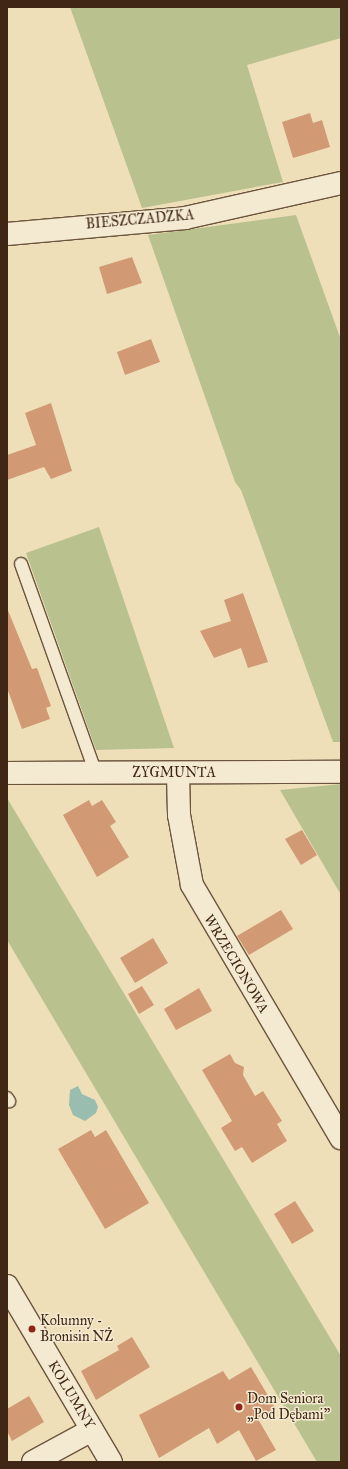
<!DOCTYPE html>
<html>
<head>
<meta charset="utf-8">
<style>
  body { margin:0 }
  #map { position:relative; width:348px; height:1469px; overflow:hidden; background:#eedfb9; font-family:"IM FELL Great Primer",serif }
  div>[style] { position:absolute }
  .green>* { inset:0; background:#b9c28f }
  .water>* { inset:0; background:#99bdaf }
  .building>* { inset:0; background:#d29a74 }
  .roads { filter:drop-shadow(1px 0 #6c543d) drop-shadow(-1px 0 #6c543d) drop-shadow(0 1px #6c543d) drop-shadow(0 -1px #6c543d) }
  .lane>* { height:12px; margin:-6px; padding:0 6px; transform-origin:6px; border-radius:6px; background:#f4ead2 }
  .street>* { height:22px; margin:-11px; padding:0 11px; transform-origin:11px; border-radius:11px; background:#f4ead2 }
  .secondary>* { height:22px; margin:-11px; padding:0 11px; transform-origin:11px; border-radius:11px; background:#f4ead2 }
  .dots>* { width:11px; height:11px; translate:-50% -50%; box-sizing:border-box; border:2px solid #f4ead2; border-radius:50% }
  span { translate:-50% -50%; white-space:nowrap; text-align:center; line-height:1.15; -webkit-text-stroke:3px #f4ead2; paint-order:stroke }
  .street-label { font-size:14px; color:#402614 }
  .poi-label { font-size:14px; color:#402614 }
  .left { translate:0 -50%; text-align:left }
  .frame { position:absolute; inset:0; border:8px solid #402614; pointer-events:none }
</style>
</head>
<body>
<div id="map">
  <div class="green">
    <div style="clip-path:polygon(70px 7px,341px 7px,341px 38px,247px 65px,283px 182px,142px 208px)"></div>
    <div style="clip-path:polygon(296px 215px,341px 340px,341px 742px,333px 742px,241px 490px,235px 482px,148px 235px)"></div>
    <div style="clip-path:polygon(99px 527px,174px 748px,96px 750px,26px 553px)"></div>
    <div style="clip-path:polygon(341px 784px,341px 895px,280px 790px)"></div>
    <div style="clip-path:polygon(7px 798px,341px 1356px,341px 1462px,317px 1462px,7px 940px)"></div>
  </div>
  <div class="water">
    <div style="clip-path:polygon(78px 1086px,82px 1094px,95px 1100px,98px 1107px,96px 1113px,85px 1121px,73px 1115px,69px 1105px,70px 1090px)"></div>
  </div>
  <div class="building">
    <div style="clip-path:polygon(310px 113px,313px 123px,322px 120px,330px 147px,293px 158px,282px 122px)"></div>
    <div style="clip-path:polygon(132px 257px,142px 283px,107px 294px,99px 267px)"></div>
    <div style="clip-path:polygon(151px 339px,160px 362px,125px 375px,117px 352px)"></div>
    <div style="clip-path:polygon(51px 403px,72px 471px,51px 479px,44px 467px,7px 480px,7px 455px,36px 445px,25px 413px)"></div>
    <div style="clip-path:polygon(243px 593px,268px 662px,248px 668px,241px 648px,214px 658px,200px 631px,231px 621px,224px 600px)"></div>
    <div style="clip-path:polygon(7px 608px,32px 669px,37px 668px,51px 706px,46px 708px,50px 719px,22px 729px,7px 688px)"></div>
    <div style="clip-path:polygon(89px 800px,92px 806px,102px 800px,116px 822px,110px 826px,129px 857px,97px 877px,63px 815px)"></div>
    <div style="clip-path:polygon(302px 830px,317px 855px,301px 865px,285px 839px)"></div>
    <div style="clip-path:polygon(281px 910px,293px 929px,249px 955px,237px 936px)"></div>
    <div style="clip-path:polygon(153px 938px,168px 963px,135px 983px,120px 958px)"></div>
    <div style="clip-path:polygon(142px 986px,154px 1005px,139px 1014px,128px 994px)"></div>
    <div style="clip-path:polygon(199px 988px,212px 1011px,176px 1030px,164px 1009px)"></div>
    <div style="clip-path:polygon(230px 1054px,235px 1063px,244px 1067px,243px 1075px,255px 1096px,263px 1091px,282px 1121px,277px 1124px,287px 1141px,252px 1163px,242px 1147px,235px 1151px,221px 1128px,232px 1121px,202px 1070px)"></div>
    <div style="clip-path:polygon(91px 1130px,95px 1137px,106px 1130px,149px 1203px,105px 1229px,58px 1149px)"></div>
    <div style="clip-path:polygon(295px 1201px,314px 1231px,292px 1244px,274px 1214px)"></div>
    <div style="clip-path:polygon(132px 1337px,150px 1367px,96px 1400px,81px 1371px,119px 1350px,117px 1346px)"></div>
    <div style="clip-path:polygon(251px 1367px,276px 1409px,258px 1419px,276px 1450px,256px 1461px,239px 1430px,217px 1444px,209px 1428px,159px 1458px,139px 1415px,223px 1371px,229px 1380px)"></div>
    <div style="clip-path:polygon(29px 1396px,44px 1422px,12px 1441px,7px 1431px,7px 1409px)"></div>
  </div>
  <div class="roads">
    <div class="lane">
      <div style="left:21px;top:564px;width:222px;rotate:70.3deg"></div>
      <div style="left:7px;top:1098px;width:4px;rotate:56deg"></div>
    </div>
    <div class="street">
      <div style="left:7px;top:234px;width:179px;rotate:-5.1deg"></div>
      <div style="left:185px;top:218px;width:160px;rotate:-12.6deg"></div>
      <div style="left:7px;top:773px;width:334px;rotate:-0.2deg"></div>
      <div style="left:178px;top:774px;width:41px;rotate:88.6deg"></div>
      <div style="left:179px;top:815px;width:71px;rotate:79.5deg"></div>
      <div style="left:192px;top:885px;width:294px;rotate:59.5deg"></div>
    </div>
    <div class="secondary">
      <div style="left:7px;top:1286px;width:204px;rotate:59.4deg"></div>
      <div style="left:33px;top:1462px;width:67px;rotate:-28.5deg"></div>
    </div>
  </div>
  <div class="dots">
    <div style="left:32px;top:1329px;background:#8f2418"></div>
    <div style="left:239px;top:1407px;background:#8f2418"></div>
  </div>
  <div class="street-label">
    <span style="left:140px;top:220px;rotate:-5deg">BIESZCZADZKA</span>
    <span style="left:174px;top:773px">ZYGMUNTA</span>
    <span style="left:236px;top:964px;rotate:59deg">WRZECIONOWA</span>
    <span style="left:71px;top:1395px;rotate:59deg">KOLUMNY</span>
  </div>
  <div class="poi-label">
    <span class="left" style="left:40px;top:1329px">Kolumny -<br>Bronisin NŻ</span>
    <span class="left" style="left:247px;top:1407px">Dom Seniora<br>„Pod Dębami”</span>
  </div>
  <div class="frame"></div>
</div>
</body>
</html>
